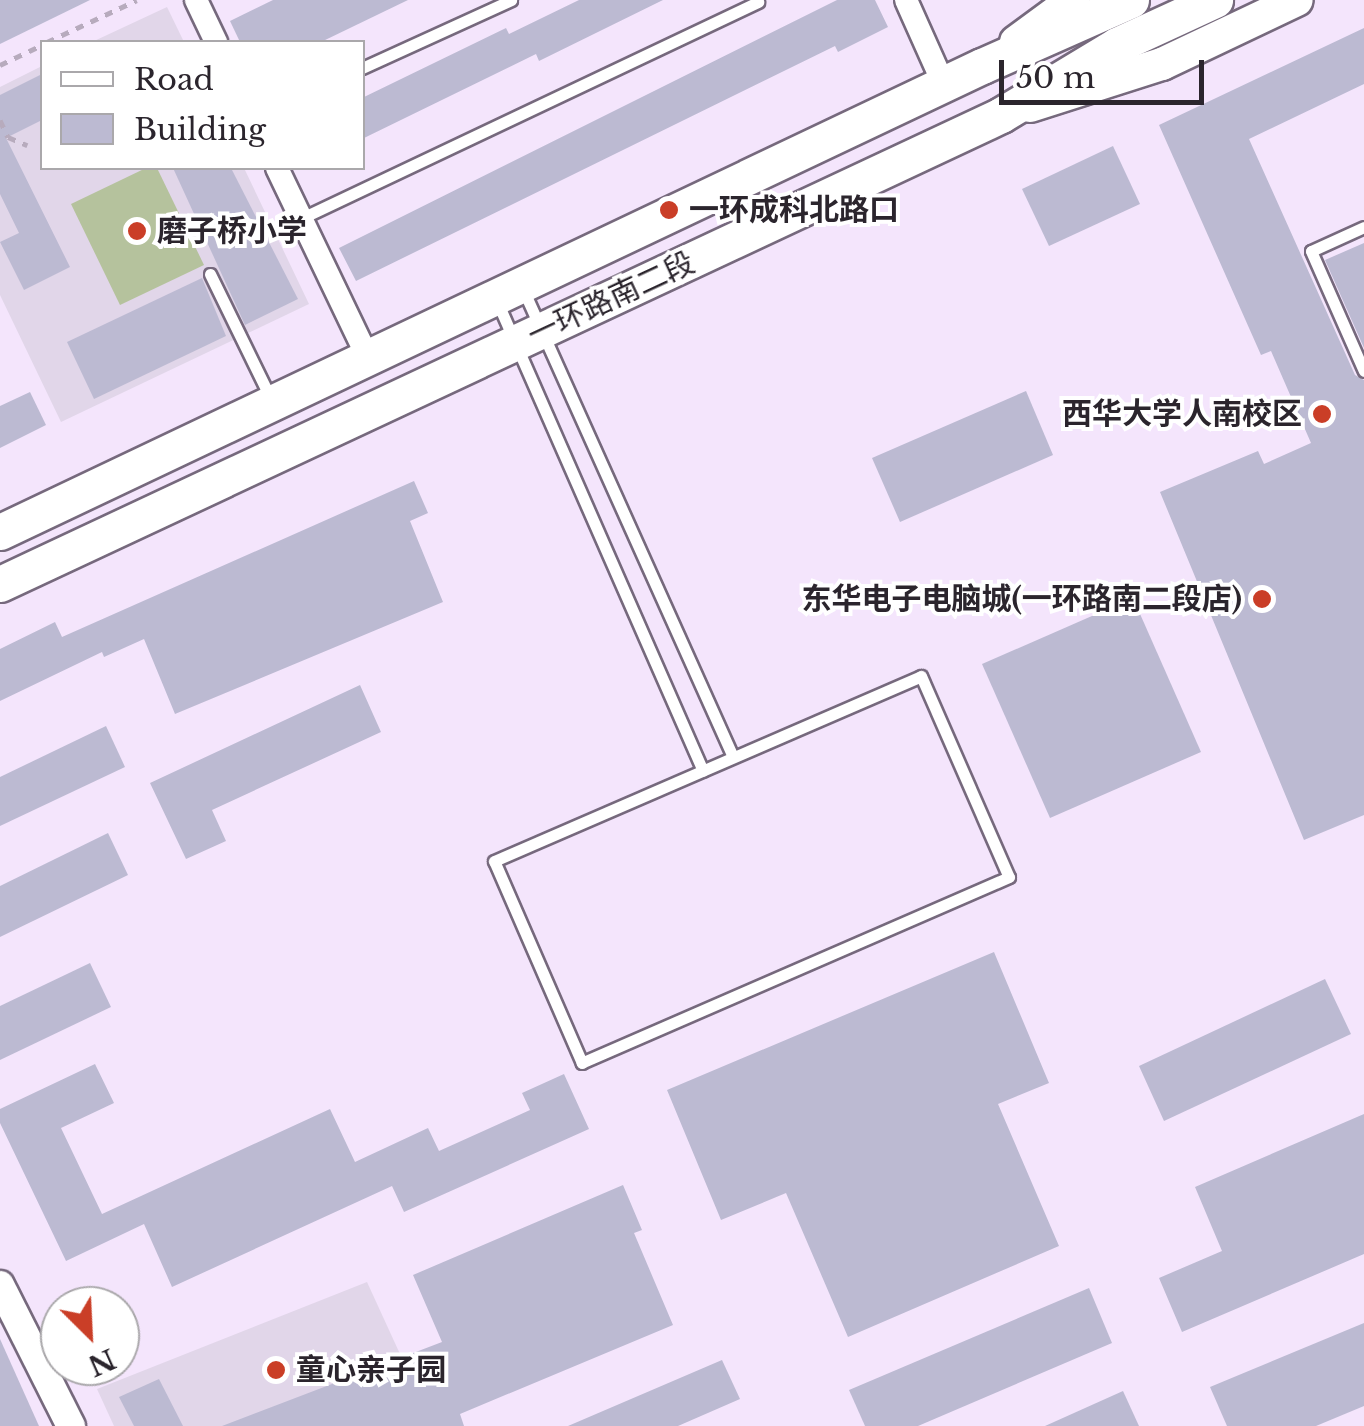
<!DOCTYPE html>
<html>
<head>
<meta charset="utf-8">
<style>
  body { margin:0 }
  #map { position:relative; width:1364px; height:1426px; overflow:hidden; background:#f4e5fc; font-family:"Libre Baskerville","Noto Sans SC",serif }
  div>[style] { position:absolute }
  .education>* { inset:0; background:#e1d6e9 }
  .green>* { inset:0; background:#b5c29d }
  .building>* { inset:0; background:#bcbad2 }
  .path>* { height:5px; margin-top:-2.5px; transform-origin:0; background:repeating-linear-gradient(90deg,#b7abbd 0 8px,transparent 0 16px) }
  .roads { filter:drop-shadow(2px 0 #76697d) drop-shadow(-2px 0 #76697d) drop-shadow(0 2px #76697d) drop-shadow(0 -2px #76697d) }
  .service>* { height:11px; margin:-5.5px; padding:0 5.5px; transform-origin:5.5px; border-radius:5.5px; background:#fff }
  .minor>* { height:22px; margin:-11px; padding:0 11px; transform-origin:11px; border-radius:11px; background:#fff }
  .tertiary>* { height:28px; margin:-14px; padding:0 14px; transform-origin:14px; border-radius:14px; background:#fff }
  .secondary>* { height:32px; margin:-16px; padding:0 16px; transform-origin:16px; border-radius:16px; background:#fff }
  .primary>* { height:35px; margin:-17.5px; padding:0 17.5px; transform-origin:17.5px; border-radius:17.5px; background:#fff }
  .dots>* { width:28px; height:28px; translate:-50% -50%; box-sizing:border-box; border:5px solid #fff; border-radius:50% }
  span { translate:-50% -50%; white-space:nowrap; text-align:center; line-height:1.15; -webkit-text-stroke:8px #fff; paint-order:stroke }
  .poi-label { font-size:30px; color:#2b252d; font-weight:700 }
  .left { translate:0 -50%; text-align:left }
  .right { translate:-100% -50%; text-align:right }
  .street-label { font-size:30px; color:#2b252d }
  .legend { position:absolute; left:40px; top:40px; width:325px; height:130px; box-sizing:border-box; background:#fff; border:2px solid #aaa8ab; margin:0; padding:12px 18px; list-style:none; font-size:30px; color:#2b252d }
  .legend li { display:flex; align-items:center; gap:20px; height:50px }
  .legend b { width:50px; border:2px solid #aaa8ab }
  .north { position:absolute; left:40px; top:1286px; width:100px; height:100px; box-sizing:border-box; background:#fff; border:2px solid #aaa8ab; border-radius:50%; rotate:156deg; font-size:28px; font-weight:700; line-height:40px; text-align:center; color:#2b252d }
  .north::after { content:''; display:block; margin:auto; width:35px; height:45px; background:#ca3e27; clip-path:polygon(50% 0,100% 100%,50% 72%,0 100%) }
  .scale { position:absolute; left:999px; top:60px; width:205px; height:45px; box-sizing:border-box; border:5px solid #2b252d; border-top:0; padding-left:12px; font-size:30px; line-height:35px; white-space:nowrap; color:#2b252d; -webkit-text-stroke:8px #fff; paint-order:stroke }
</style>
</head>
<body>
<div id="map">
  <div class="education">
    <div style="clip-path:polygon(167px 7px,184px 42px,92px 42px)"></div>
    <div style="clip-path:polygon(42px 66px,42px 168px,244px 168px,309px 304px,61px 422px,0 295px,0 87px)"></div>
    <div style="clip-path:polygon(367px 1282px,433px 1426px,114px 1426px,97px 1389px)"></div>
  </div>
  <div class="green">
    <div style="clip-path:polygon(146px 168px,157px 168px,204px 265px,120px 305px,71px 204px)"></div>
  </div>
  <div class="building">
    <div style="clip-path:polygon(0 0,90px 0,0 44px)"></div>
    <div style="clip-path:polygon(273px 0,408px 0,321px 42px,240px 42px,230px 21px)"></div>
    <div style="clip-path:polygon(579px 0,663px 0,539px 61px,536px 54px,362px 139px,362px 98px,506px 28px,509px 34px)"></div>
    <div style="clip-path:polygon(837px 0,875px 0,888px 27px,838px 52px,835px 46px,356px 281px,339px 248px)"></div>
    <div style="clip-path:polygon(1364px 28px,1364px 84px,1249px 139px,1355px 375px,1364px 380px,1364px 815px,1304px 840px,1160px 492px,1258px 451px,1264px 464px,1311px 443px,1271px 351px,1261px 355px,1159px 125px)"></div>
    <div style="clip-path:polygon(42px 74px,42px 120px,6px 138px,70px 267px,24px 290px,0 242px,19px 233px,0 194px,0 95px)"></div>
    <div style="clip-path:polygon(1113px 146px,1140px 204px,1049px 246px,1022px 189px)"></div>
    <div style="clip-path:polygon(173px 168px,231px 168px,298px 299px,245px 325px)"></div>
    <div style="clip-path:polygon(1364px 243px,1364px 348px,1325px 260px)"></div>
    <div style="clip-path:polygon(202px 278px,226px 336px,94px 399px,67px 342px)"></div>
    <div style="clip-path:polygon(1026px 391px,1053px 455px,900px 522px,872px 458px)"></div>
    <div style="clip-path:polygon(30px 392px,46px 425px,0 448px,0 406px)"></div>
    <div style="clip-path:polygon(414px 481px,428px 513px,410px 521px,443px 602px,175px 714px,144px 639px,104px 657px,102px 652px,0 701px,0 649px,55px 622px,62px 637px)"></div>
    <div style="clip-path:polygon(1133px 598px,1201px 752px,1050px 818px,982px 664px)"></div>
    <div style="clip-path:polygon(360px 685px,381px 732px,212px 810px,226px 841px,186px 859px,150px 783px)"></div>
    <div style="clip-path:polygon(106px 726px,125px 767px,0 826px,0 777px)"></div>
    <div style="clip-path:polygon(108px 833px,128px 875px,0 937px,0 886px)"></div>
    <div style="clip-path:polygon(994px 952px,1049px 1083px,998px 1104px,1059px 1246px,848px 1337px,786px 1193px,721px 1220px,667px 1090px)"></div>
    <div style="clip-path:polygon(90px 963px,111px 1007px,0 1060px,0 1006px)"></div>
    <div style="clip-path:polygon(1325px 979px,1351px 1034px,1164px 1121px,1139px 1066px)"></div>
    <div style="clip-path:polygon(95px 1064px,114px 1103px,61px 1128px,102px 1214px,330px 1109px,355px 1162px,428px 1128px,439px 1151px,530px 1110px,522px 1093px,564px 1074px,589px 1129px,404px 1212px,392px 1186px,172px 1287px,144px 1224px,66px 1261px,0 1123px,0 1109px)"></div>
    <div style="clip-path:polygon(1364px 1114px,1364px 1254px,1182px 1332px,1159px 1278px,1222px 1251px,1195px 1187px)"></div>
    <div style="clip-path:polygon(623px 1185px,642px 1230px,634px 1233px,673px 1325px,460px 1414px,464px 1426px,222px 1426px,442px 1342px,413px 1275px)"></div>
    <div style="clip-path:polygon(1089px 1288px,1112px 1343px,918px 1426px,865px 1426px,849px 1390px)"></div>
    <div style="clip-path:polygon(1364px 1323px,1364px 1406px,1316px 1426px,1227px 1426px,1210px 1387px)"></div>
    <div style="clip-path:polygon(0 1339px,39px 1426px,0 1426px)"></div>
    <div style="clip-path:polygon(722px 1360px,740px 1399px,678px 1426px,568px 1426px)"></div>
    <div style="clip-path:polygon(159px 1379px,183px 1426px,134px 1426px,119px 1397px)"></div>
    <div style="clip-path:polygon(1123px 1391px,1139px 1426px,1045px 1426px)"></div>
  </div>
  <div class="path">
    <div style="left:47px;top:42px;width:99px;rotate:-25deg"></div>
    <div style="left:0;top:65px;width:47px;rotate:-25.5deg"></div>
    <div style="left:0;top:120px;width:19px;rotate:65deg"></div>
    <div style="left:8px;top:137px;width:21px;rotate:23deg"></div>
  </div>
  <div class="roads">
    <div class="service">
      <div style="left:362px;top:68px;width:164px;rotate:-24.5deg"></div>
      <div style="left:302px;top:218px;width:505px;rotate:-25.35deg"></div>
      <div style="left:1364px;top:227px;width:58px;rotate:155.6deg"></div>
      <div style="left:1311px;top:251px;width:131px;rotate:66.2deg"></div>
      <div style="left:210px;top:274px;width:141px;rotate:64deg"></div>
      <div style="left:522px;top:287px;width:515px;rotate:65.82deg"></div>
      <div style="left:496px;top:299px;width:515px;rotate:66.32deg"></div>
      <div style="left:921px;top:676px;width:219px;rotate:66.4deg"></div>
      <div style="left:1009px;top:877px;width:466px;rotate:156.5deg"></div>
      <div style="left:582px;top:1063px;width:220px;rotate:-113.5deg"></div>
      <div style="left:494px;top:861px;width:465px;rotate:-23.4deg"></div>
    </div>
    <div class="minor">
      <div style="left:196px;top:0;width:47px;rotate:64.5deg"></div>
      <div style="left:906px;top:0;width:93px;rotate:65.9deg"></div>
      <div style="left:277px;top:168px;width:213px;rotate:64.4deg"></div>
    </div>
    <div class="tertiary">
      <div style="left:0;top:1285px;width:158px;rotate:63.3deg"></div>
    </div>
    <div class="secondary">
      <div style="left:1016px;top:42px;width:71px;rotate:-36.4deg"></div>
      <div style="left:1030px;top:106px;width:139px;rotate:-17.7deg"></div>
      <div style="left:1162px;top:64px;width:149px;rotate:-25.4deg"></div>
    </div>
    <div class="primary">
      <div style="left:0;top:532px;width:1087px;rotate:-25.39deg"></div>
      <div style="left:982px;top:66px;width:163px;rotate:-23.9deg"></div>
      <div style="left:0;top:584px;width:1105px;rotate:-25.1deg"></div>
      <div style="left:1001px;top:115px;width:135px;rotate:-31.1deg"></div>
      <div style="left:1117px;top:45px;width:108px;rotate:-24.7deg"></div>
    </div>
  </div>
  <div class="dots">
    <div style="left:669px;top:210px;background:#ca3e27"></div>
    <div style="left:137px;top:231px;background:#ca3e27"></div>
    <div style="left:1322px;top:414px;background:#ca3e27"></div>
    <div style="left:1262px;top:599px;background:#ca3e27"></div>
    <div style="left:276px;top:1370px;background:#ca3e27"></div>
  </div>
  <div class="poi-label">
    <span class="left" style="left:689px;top:210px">一环成科北路口</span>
    <span class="left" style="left:157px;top:231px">磨子桥小学</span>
    <span class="right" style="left:1302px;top:414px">西华大学人南校区</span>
    <span class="right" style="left:1242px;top:599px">东华电子电脑城(一环路南二段店)</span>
    <span class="left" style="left:296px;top:1370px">童心亲子园</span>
  </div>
  <div class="street-label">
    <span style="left:611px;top:299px;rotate:-25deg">一环路南二段</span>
  </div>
  <ul class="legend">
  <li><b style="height:12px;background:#fff"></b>Road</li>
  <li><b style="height:28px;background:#bcbad2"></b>Building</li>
  </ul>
  <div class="north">N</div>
  <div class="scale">50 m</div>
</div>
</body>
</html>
